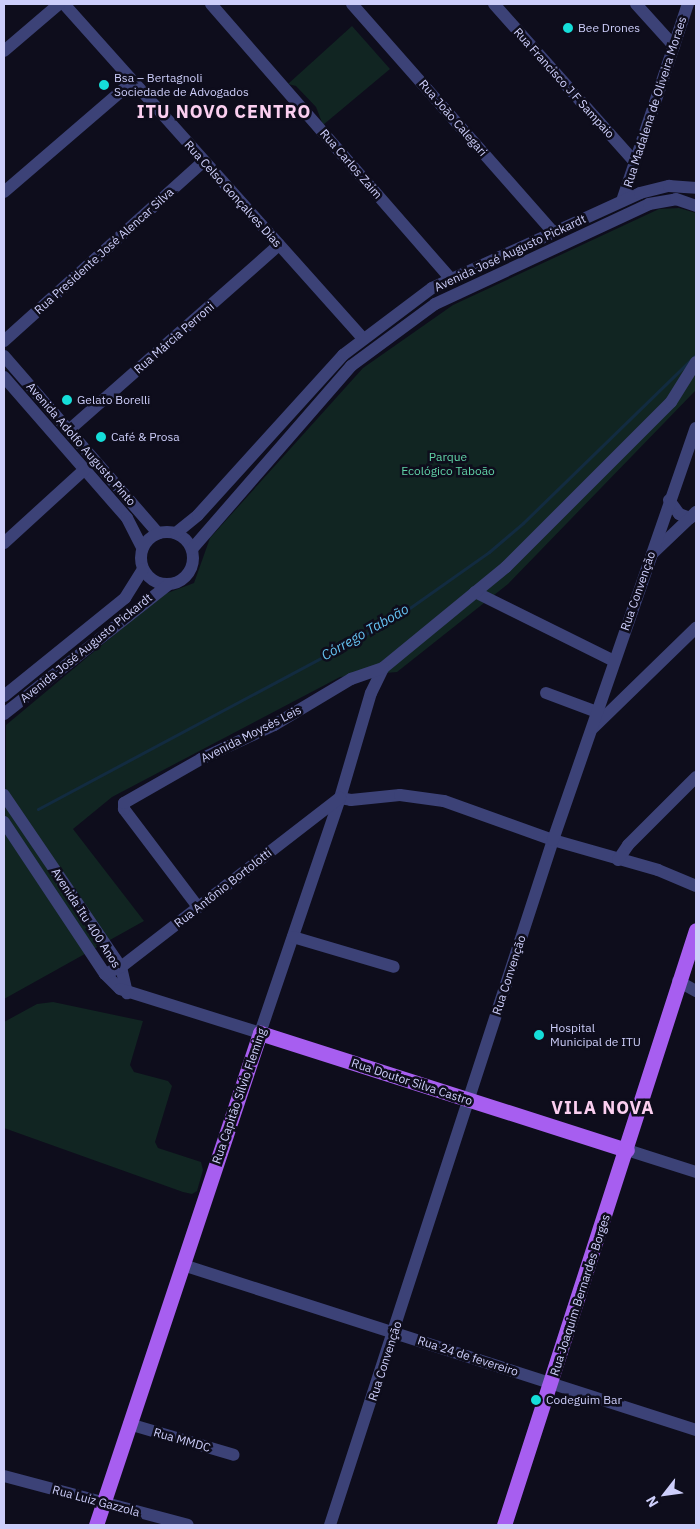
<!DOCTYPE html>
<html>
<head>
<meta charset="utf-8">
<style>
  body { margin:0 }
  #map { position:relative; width:700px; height:1529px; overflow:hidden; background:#0e0d1c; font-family:"IBM Plex Sans",sans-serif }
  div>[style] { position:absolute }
  .green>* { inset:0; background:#112522 }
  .stream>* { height:3px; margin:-1.5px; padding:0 1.5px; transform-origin:1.5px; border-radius:1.5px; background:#122b40 }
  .minor>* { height:12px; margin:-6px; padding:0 6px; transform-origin:6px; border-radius:6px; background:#3c4277 }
  .minor>.ring { margin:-6px; padding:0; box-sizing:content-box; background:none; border:12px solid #3c4277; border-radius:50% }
  .major>* { height:15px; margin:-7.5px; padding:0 7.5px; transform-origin:7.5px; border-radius:7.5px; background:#a75ef0 }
  .dots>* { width:14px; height:14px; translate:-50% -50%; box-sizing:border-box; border:2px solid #0e0d1c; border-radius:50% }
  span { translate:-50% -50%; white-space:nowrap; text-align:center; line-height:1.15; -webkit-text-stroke:5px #0e0d1c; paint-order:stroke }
  .poi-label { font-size:12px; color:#cdcefa }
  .left { translate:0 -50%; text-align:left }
  .street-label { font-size:12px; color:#cdcefa }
  .park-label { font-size:12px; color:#61d2a7 }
  .water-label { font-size:14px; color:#65c2f1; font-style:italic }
  .district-label { font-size:18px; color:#fbcff0; font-weight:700; letter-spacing:1px }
  .frame { position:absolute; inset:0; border:5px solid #cdcefa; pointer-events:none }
  .north { position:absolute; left:640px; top:1469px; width:50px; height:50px; -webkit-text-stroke:4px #0e0d1c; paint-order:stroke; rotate:240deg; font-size:14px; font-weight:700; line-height:20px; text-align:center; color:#cdcefa }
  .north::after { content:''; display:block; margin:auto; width:18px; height:22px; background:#cdcefa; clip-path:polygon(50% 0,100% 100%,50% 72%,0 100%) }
</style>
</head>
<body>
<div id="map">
  <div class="green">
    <div style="clip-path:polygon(352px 26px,390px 69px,323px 125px,316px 107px,296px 86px,288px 84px)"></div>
    <div style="clip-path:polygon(679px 208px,696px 213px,696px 390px,508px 584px,397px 672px,340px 677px,112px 797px,73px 829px,144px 921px,4px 999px,6px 725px,162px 595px,194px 583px,210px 538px,363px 368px,453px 305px,659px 209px)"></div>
    <div style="clip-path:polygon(53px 1002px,143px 1021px,130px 1065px,134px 1072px,168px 1081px,172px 1086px,155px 1142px,158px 1148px,201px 1162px,203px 1170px,197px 1191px,192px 1194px,183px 1192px,4px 1128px,4px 1022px,37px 1004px)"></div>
  </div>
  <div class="stream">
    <div style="left:38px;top:809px;width:404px;rotate:-28.1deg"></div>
    <div style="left:394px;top:619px;width:116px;rotate:-35.2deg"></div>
    <div style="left:489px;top:552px;width:45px;rotate:-40.5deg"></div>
    <div style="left:523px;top:523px;width:240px;rotate:-44.2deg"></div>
  </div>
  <div class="minor">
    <div style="left:64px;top:4px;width:449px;rotate:48.2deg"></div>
    <div style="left:211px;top:4px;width:365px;rotate:48.9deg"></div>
    <div style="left:352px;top:4px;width:305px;rotate:48.6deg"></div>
    <div style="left:494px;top:4px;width:212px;rotate:48.3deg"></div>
    <div style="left:636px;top:4px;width:57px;rotate:47.9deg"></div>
    <div style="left:4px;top:51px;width:72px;rotate:-40.5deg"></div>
    <div style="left:4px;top:192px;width:170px;rotate:-40.7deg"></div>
    <div style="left:622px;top:201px;width:208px;rotate:-71.5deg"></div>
    <div style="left:4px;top:341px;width:269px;rotate:-42deg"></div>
    <div style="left:4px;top:356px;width:235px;rotate:49deg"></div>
    <div style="left:4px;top:377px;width:187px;rotate:48.9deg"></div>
    <div style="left:127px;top:518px;width:34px;rotate:63deg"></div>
    <div style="left:69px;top:430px;width:280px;rotate:-41.4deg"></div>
    <div style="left:669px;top:500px;width:17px;rotate:54deg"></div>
    <div style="left:679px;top:514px;width:12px;rotate:20deg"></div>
    <div class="ring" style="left:141px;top:532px;width:40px;height:40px"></div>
    <div style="left:176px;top:533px;width:28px;rotate:-39deg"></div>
    <div style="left:198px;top:515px;width:216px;rotate:-47.8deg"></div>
    <div style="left:343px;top:355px;width:111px;rotate:-37deg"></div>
    <div style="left:432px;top:288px;width:229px;rotate:-24.5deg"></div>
    <div style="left:640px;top:193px;width:30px;rotate:-14deg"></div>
    <div style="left:669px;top:186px;width:27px;rotate:4deg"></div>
    <div style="left:4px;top:543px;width:110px;rotate:-42.4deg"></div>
    <div style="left:192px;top:549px;width:242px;rotate:-49deg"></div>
    <div style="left:351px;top:366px;width:104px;rotate:-36.4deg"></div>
    <div style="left:435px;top:304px;width:236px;rotate:-25deg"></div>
    <div style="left:649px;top:204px;width:27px;rotate:-10deg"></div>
    <div style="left:676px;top:199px;width:21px;rotate:19deg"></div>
    <div style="left:652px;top:554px;width:61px;rotate:-43.7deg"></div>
    <div style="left:475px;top:592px;width:155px;rotate:26.4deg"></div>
    <div style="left:546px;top:693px;width:54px;rotate:20.4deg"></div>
    <div style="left:4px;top:696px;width:156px;rotate:-39deg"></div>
    <div style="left:125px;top:598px;width:34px;rotate:-58deg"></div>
    <div style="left:4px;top:714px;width:210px;rotate:-38.2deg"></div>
    <div style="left:593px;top:728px;width:144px;rotate:-44.2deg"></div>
    <div style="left:4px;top:795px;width:208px;rotate:55.8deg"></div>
    <div style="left:121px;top:967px;width:27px;rotate:77deg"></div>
    <div style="left:340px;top:798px;width:11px;rotate:10deg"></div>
    <div style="left:351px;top:800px;width:49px;rotate:-5.8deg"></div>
    <div style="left:400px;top:795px;width:44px;rotate:7.8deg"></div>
    <div style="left:444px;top:801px;width:116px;rotate:19.7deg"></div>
    <div style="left:553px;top:840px;width:109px;rotate:15.9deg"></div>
    <div style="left:658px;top:870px;width:41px;rotate:22.8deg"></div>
    <div style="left:4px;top:822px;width:182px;rotate:56.4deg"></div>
    <div style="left:105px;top:974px;width:21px;rotate:45deg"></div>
    <div style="left:120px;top:989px;width:147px;rotate:17.4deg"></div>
    <div style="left:260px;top:1033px;width:248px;rotate:-71.2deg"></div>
    <div style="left:340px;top:798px;width:109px;rotate:-73.6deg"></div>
    <div style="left:371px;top:693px;width:28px;rotate:-64deg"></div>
    <div style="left:383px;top:668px;width:159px;rotate:-39.4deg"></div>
    <div style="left:506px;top:567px;width:233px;rotate:-45deg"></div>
    <div style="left:671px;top:402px;width:47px;rotate:-58deg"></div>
    <div style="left:618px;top:860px;width:18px;rotate:-56deg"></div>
    <div style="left:628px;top:845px;width:96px;rotate:-45deg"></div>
    <div style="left:198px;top:907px;width:123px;rotate:-127.1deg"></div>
    <div style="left:124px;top:809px;width:6px;rotate:-90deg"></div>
    <div style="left:124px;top:803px;width:89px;rotate:-29.7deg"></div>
    <div style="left:201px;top:759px;width:81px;rotate:-25deg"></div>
    <div style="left:274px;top:725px;width:90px;rotate:-30.9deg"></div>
    <div style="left:351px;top:679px;width:34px;rotate:-19deg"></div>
    <div style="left:293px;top:937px;width:105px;rotate:16.5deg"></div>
    <div style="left:105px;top:974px;width:17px;rotate:-24deg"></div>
    <div style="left:121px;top:967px;width:277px;rotate:-37.7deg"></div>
    <div style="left:678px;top:981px;width:21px;rotate:29deg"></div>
    <div style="left:627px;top:1150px;width:72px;rotate:17.7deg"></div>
    <div style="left:183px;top:1265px;width:539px;rotate:17.83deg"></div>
    <div style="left:129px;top:1424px;width:109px;rotate:16.4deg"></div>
    <div style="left:4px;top:1476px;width:190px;rotate:14.9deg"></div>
    <div style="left:330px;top:1525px;width:720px;rotate:-71.97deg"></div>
    <div style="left:553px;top:840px;width:436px;rotate:-70.9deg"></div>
  </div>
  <div class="major">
    <div style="left:96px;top:1525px;width:519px;rotate:-71.57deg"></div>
    <div style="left:260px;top:1033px;width:385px;rotate:17.7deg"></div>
    <div style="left:504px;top:1525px;width:625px;rotate:-72.12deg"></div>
  </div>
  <div class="dots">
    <div style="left:568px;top:28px;background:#15ded9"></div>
    <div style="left:104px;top:85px;background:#15ded9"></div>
    <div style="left:67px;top:400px;background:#15ded9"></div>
    <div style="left:101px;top:437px;background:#15ded9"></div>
    <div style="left:539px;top:1035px;background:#15ded9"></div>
    <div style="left:536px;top:1400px;background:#15ded9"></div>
  </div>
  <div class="poi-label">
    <span class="left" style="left:578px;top:28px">Bee Drones</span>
    <span class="left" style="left:114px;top:85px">Bsa – Bertagnoli<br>Sociedade de Advogados</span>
    <span class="left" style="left:77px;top:400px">Gelato Borelli</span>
    <span class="left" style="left:111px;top:437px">Café &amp; Prosa</span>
    <span class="left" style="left:550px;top:1035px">Hospital<br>Municipal de ITU</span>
    <span class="left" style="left:546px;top:1400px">Codeguim Bar</span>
  </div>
  <div class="street-label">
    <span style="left:564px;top:83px;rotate:48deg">Rua Francisco J F Sampaio</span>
    <span style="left:655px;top:102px;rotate:-72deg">Rua Madalena de Oliveira Moraes</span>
    <span style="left:453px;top:118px;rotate:49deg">Rua João Calegari</span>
    <span style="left:351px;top:164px;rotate:49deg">Rua Carlos Zaim</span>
    <span style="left:233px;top:194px;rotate:48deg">Rua Celso Gonçalves Dias</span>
    <span style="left:104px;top:251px;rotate:-42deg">Rua Presidente José Alencar Silva</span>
    <span style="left:510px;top:253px;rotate:-25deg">Avenida José Augusto Pickardt</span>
    <span style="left:174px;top:338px;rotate:-41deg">Rua Márcia Perroni</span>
    <span style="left:81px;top:444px;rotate:49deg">Avenida Adolfo Augusto Pinto</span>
    <span style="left:638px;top:591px;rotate:-71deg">Rua Convenção</span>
    <span style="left:86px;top:648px;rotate:-39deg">Avenida José Augusto Pickardt</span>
    <span style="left:251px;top:734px;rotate:-27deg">Avenida Moysés Leis</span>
    <span style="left:223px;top:888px;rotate:-38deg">Rua Antônio Bortolotti</span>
    <span style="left:86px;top:918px;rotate:57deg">Avenida Itu 400 Anos</span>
    <span style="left:509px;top:975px;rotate:-72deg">Rua Convenção</span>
    <span style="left:412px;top:1082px;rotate:18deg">Rua Doutor Silva Castro</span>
    <span style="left:239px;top:1096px;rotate:-71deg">Rua Capitão Sílvio Fleming</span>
    <span style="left:580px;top:1295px;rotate:-72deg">Rua Joaquim Bernardes Borges</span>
    <span style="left:468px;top:1356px;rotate:18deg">Rua 24 de fevereiro</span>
    <span style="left:385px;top:1361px;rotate:-72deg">Rua Convenção</span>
    <span style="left:182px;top:1440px;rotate:16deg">Rua MMDC</span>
    <span style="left:96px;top:1501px;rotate:15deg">Rua Luiz Gazzola</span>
  </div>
  <div class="park-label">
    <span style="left:448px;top:464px">Parque<br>Ecológico Taboão</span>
  </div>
  <div class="water-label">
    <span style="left:365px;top:632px;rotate:-30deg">Córrego Taboão</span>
  </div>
  <div class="district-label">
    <span style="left:224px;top:112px">ITU NOVO CENTRO</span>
    <span style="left:603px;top:1108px">VILA NOVA</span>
  </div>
  <div class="frame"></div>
  <div class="north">N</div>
</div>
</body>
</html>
